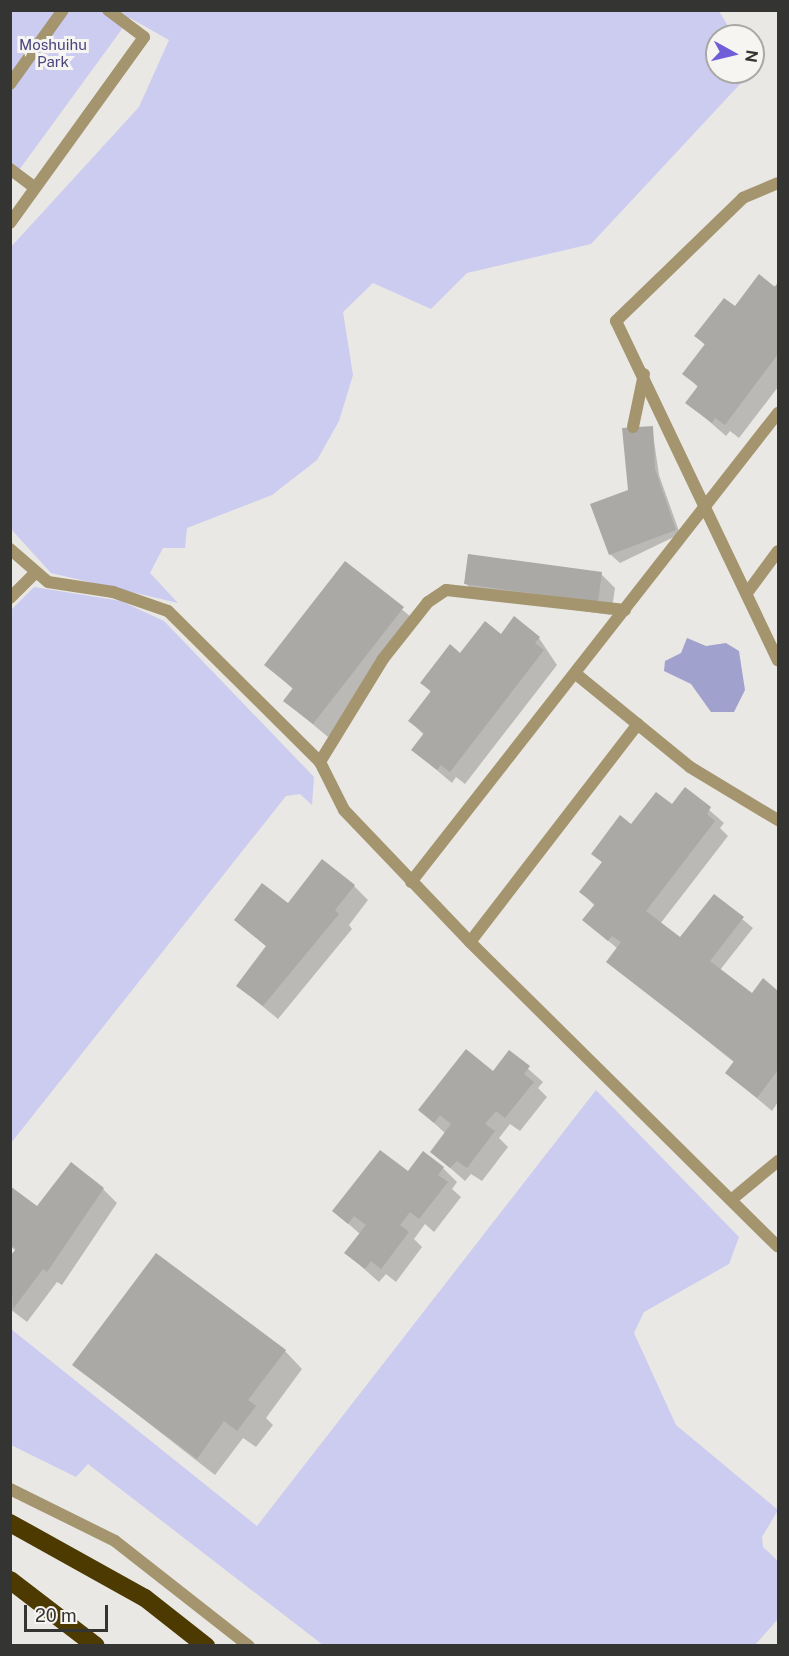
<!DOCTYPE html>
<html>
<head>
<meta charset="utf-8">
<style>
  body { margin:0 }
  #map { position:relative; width:789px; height:1656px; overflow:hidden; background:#e9e8e4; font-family:"Public Sans",sans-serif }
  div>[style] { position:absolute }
  .green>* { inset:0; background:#cccbf0 }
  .water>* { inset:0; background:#a1a1cd }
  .shadow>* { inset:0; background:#0003 }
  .building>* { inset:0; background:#aba9a6 }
  .lane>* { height:12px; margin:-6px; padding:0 6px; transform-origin:6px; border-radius:6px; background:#a4956f }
  .street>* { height:12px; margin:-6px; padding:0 6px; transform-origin:6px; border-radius:6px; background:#a4956f }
  .highway>* { height:18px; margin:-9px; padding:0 9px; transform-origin:9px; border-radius:9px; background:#4d3a00 }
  span { translate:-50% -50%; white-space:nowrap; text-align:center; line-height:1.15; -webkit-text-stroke:6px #f7f5f1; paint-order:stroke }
  .park-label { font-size:15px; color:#4a457f }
  .frame { position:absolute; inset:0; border:12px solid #343432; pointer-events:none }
  .north { position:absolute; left:705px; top:24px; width:60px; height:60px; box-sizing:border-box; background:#f7f5f1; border:2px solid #a9a8a5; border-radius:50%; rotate:98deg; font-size:16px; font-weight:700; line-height:24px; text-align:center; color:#343432 }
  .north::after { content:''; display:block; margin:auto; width:21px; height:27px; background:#6f5ed8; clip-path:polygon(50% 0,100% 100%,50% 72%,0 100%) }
  .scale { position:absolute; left:24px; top:1605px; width:84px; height:27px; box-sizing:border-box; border:3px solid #343432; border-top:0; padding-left:8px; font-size:18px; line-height:21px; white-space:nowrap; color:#343432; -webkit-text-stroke:4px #f7f5f1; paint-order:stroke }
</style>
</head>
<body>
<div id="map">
  <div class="green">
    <div style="clip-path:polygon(11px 11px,719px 11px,734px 36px,717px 36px,717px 72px,744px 72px,741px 83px,591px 244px,467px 273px,431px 309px,373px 283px,343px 312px,353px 375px,339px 421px,317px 460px,272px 495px,187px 528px,185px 548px,163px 548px,150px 573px,178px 603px,51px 573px,11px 529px,10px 248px,139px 107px,169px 40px,130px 18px,11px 181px)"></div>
    <div style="clip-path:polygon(34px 587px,121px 601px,164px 621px,314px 777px,312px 805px,300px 794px,286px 796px,11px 1143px,10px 611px)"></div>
    <div style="clip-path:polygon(596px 1090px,739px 1237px,729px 1264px,644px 1312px,634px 1333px,676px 1425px,778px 1510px,762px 1537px,763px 1547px,778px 1561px,778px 1619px,755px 1645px,323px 1645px,88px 1464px,76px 1477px,11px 1445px,11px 1329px,257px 1526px)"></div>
  </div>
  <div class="water">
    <div style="clip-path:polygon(687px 638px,706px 646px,726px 643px,739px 651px,745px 690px,734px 712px,711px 712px,691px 684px,664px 671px,665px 661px,681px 653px)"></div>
  </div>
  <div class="shadow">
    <div style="clip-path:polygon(778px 284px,778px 387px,739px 438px,730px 431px,726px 436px,687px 402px,699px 388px,684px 373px,706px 346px,696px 336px)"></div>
    <div style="clip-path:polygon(652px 427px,659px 475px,680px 534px,620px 563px,610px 554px,634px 497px,623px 429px)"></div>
    <div style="clip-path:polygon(346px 563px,417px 622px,328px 737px,285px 701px,294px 690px,266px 665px)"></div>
    <div style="clip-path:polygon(601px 574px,615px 588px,611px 615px,480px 597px,465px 583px)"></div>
    <div style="clip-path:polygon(501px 636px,539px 638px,557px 665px,465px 784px,456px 777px,452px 783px,413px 750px,424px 735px,410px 721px,432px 693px,422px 683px)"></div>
    <div style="clip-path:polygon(685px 789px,724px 823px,720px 828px,728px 836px,660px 924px,681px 939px,714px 896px,753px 928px,720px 970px,752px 995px,763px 980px,778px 992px,778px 1102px,772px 1111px,727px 1073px,735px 1063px,608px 961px,618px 949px,584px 920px,595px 906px,581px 892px,603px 863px,593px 853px,672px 806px)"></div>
    <div style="clip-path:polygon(354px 886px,368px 900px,349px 925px,352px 929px,278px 1019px,238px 986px,267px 947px,236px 920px)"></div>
    <div style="clip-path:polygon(509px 1052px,543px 1082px,538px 1088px,547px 1097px,520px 1131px,510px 1124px,499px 1138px,508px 1147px,482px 1181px,471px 1174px,465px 1181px,432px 1152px,446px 1134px,420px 1110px,493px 1073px)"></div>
    <div style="clip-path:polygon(443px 1168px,457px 1182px,452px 1189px,461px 1197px,434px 1232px,425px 1224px,414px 1239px,422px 1247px,396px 1282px,386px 1274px,379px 1282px,346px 1253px,360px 1234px,334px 1211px,408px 1173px)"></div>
    <div style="clip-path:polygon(10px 1189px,38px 1208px,103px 1189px,117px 1203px,62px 1285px,57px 1282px,27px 1322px,10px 1309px,10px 1258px,16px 1251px,10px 1246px)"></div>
    <div style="clip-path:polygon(285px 1351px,302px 1369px,266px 1418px,273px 1425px,256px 1447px,243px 1438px,215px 1475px,74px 1365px)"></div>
  </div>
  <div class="building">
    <div style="clip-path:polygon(759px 274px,775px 287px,778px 282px,778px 354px,725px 425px,715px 418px,712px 423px,685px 403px,698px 386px,682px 374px,705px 344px,694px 336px,724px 298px,735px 306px)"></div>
    <div style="clip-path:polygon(653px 426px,655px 469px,676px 530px,609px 555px,590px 504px,628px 490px,622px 428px)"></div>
    <div style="clip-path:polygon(468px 554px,602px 572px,598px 602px,464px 584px)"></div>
    <div style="clip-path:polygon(345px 561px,404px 607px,313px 724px,283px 701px,293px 688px,264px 665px)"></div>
    <div style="clip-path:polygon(514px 616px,540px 637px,535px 643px,544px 650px,450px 772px,441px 765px,437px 770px,411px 750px,424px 733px,408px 721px,431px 691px,420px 683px,450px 644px,460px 653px,485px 621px,501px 634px)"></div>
    <div style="clip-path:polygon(685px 787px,711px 807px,707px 814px,715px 821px,646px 911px,680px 937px,714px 894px,744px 917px,710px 961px,752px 993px,763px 978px,778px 991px,778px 1070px,757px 1098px,725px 1073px,734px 1061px,606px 962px,621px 942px,612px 936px,608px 941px,582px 920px,595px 904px,579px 892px,602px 862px,591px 854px,620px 815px,631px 824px,656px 792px,672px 804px)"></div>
    <div style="clip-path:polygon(322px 859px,355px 885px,335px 910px,339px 914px,263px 1006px,236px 986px,266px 946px,234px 920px,262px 883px,288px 903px)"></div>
    <div style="clip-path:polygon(466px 1049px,493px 1071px,509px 1050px,530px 1066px,524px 1074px,534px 1082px,505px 1118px,496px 1111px,485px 1124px,495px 1131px,467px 1168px,457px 1161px,450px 1168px,430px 1152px,451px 1124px,440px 1115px,434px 1123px,418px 1110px)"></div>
    <div style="clip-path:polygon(380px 1150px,408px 1171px,423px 1151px,444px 1167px,438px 1175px,448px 1182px,419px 1219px,410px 1212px,400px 1225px,409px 1232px,381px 1269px,371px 1261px,365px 1269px,344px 1253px,366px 1225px,354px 1216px,348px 1224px,332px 1211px)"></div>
    <div style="clip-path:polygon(71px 1162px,104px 1188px,47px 1272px,43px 1269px,13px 1309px,10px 1256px,16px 1249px,10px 1244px,10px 1186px,37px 1206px)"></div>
    <div style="clip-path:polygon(156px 1253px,286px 1350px,248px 1400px,256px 1406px,237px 1431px,224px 1421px,197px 1459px,72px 1365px)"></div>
  </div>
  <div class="lane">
    <div style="left:10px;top:84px;width:91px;rotate:-54.4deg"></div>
    <div style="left:10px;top:169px;width:31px;rotate:37deg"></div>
    <div style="left:778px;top:183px;width:38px;rotate:157deg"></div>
    <div style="left:743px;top:198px;width:177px;rotate:135.9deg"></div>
    <div style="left:616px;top:321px;width:376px;rotate:64.5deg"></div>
    <div style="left:10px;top:223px;width:229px;rotate:-54.2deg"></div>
    <div style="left:144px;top:37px;width:45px;rotate:-143.1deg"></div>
    <div style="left:633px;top:427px;width:54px;rotate:-78.3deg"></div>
    <div style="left:10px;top:549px;width:50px;rotate:41deg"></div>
    <div style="left:48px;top:582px;width:66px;rotate:8.7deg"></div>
    <div style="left:113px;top:592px;width:58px;rotate:19.1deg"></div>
    <div style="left:168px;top:611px;width:214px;rotate:44.8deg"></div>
    <div style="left:747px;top:593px;width:52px;rotate:-53.6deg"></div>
    <div style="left:10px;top:598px;width:34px;rotate:-45deg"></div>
    <div style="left:625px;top:610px;width:180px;rotate:-173.6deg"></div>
    <div style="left:446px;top:590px;width:22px;rotate:146deg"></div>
    <div style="left:428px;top:602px;width:73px;rotate:128.3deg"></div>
    <div style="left:383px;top:659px;width:121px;rotate:121.5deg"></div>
    <div style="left:320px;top:762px;width:54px;rotate:63.4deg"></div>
    <div style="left:344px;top:810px;width:182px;rotate:46.3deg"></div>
    <div style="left:470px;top:942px;width:275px;rotate:-52.4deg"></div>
    <div style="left:576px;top:674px;width:147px;rotate:39.2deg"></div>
    <div style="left:690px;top:767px;width:103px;rotate:31.1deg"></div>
    <div style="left:411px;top:882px;width:596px;rotate:-51.96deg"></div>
    <div style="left:731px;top:1200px;width:61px;rotate:-39.7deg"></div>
    <div style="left:10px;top:1489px;width:117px;rotate:26.3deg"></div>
    <div style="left:115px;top:1541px;width:170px;rotate:38.1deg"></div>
  </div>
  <div class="street">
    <div style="left:470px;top:942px;width:433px;rotate:44.7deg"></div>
  </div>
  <div class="highway">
    <div style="left:10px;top:1523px;width:154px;rotate:29.1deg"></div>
    <div style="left:145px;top:1598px;width:78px;rotate:38.2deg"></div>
    <div style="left:10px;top:1580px;width:108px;rotate:37.5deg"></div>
  </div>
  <div class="park-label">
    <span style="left:53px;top:53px">Moshuihu<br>Park</span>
  </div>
  <div class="frame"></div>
  <div class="north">N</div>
  <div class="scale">20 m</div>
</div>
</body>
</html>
